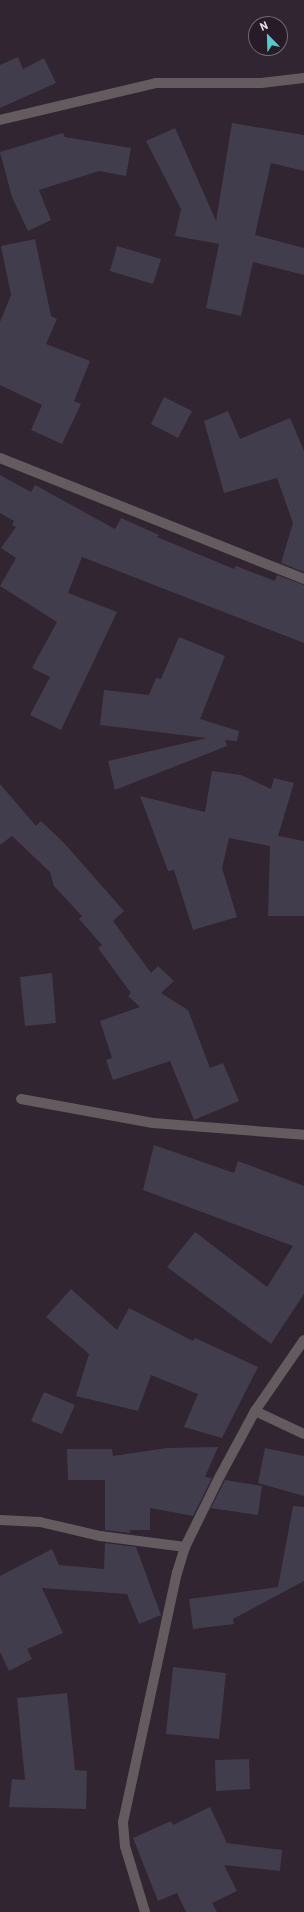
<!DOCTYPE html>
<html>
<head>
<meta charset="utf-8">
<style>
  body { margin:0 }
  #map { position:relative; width:304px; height:1912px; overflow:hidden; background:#302530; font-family:Barlow,sans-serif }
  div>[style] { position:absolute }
  .building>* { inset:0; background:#423d4c }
  .street>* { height:10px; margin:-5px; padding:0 5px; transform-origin:5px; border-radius:5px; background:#635b5f }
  span { translate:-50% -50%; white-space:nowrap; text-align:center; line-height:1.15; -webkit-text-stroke:4px #261b26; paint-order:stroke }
  .north { position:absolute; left:248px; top:16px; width:40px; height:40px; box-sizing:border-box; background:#261b26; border:1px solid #726972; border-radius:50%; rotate:337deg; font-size:11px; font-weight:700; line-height:16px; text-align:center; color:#e5dee5 }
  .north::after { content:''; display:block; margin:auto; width:14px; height:18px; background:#52cdcc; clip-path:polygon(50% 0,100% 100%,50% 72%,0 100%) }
</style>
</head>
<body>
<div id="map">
  <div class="building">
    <div style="clip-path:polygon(18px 57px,23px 69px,44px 58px,56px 83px,0 108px,0 65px)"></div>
    <div style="clip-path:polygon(232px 123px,304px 135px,304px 171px,271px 163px,255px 235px,304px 248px,304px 275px,253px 262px,241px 316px,206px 308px,219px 244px,175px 236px,181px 209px,146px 141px,175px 128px,216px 221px)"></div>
    <div style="clip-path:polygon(63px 133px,65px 137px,131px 148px,126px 176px,99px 171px,39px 190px,51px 220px,28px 231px,12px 197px,0 152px)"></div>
    <div style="clip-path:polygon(35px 239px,51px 316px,57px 319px,46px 344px,90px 361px,74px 401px,81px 404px,62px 444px,31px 430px,42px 405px,0 385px,0 322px,11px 295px,1px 246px)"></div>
    <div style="clip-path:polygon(117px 246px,161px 259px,153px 284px,110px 271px)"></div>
    <div style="clip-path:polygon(164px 397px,192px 411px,178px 438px,151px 424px)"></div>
    <div style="clip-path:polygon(228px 411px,240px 439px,290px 418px,304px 451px,304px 572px,281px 563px,293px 523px,277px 478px,224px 493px,204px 421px)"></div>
    <div style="clip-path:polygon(0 475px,31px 492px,35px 485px,115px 529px,121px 518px,159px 535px,157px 537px,234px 569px,236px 566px,275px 581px,277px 575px,304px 585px,304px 643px,82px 557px,68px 593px,117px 612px,61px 730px,30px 715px,50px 677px,32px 668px,57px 622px,0 586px,16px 558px,1px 548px,16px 527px,12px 525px,14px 521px,0 513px)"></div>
    <div style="clip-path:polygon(179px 637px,225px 656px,200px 719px,239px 731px,237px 741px,225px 740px,227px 746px,115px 790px,108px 761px,207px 738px,100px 725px,104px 690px,149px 695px,156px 678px,161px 679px)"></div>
    <div style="clip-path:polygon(212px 771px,241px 775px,271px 789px,274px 778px,294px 783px,278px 836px,304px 841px,304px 916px,268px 916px,270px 846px,229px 838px,222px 868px,237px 917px,193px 930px,174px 870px,168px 871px,140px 796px,205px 812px)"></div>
    <div style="clip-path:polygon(0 784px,36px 826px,41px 821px,64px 843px,124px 911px,113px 921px,151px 973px,158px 966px,174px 981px,161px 993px,188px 1010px,210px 1068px,223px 1063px,239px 1101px,194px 1120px,170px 1061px,113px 1080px,106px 1060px,112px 1058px,100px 1021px,140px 1007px,128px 996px,131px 993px,98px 948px,102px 945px,79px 919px,82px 916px,54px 886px,50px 872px,12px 836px,0 845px)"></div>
    <div style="clip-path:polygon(52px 973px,56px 1023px,25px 1026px,20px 977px)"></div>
    <div style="clip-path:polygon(154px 1145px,234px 1173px,238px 1161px,304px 1186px,304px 1294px,271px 1344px,167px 1267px,195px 1232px,267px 1287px,293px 1246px,143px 1190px)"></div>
    <div style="clip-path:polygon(71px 1289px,117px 1330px,129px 1308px,193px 1341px,195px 1338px,258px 1367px,222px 1438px,184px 1427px,198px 1394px,151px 1375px,138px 1411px,76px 1396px,89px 1354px,46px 1317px)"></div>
    <div style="clip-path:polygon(44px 1392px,75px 1405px,62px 1434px,31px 1421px)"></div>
    <div style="clip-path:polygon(218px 1447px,205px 1477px,212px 1478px,193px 1516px,150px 1508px,150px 1530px,129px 1530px,131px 1533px,105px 1530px,105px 1480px,68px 1480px,67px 1449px,112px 1449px,113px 1456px,167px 1448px)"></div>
    <div style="clip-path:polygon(265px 1448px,304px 1456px,304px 1496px,258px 1483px)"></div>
    <div style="clip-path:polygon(225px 1480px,262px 1486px,258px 1515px,211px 1508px)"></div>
    <div style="clip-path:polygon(293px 1506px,304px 1507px,304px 1581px,233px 1619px,234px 1624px,193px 1629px,189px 1599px,278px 1587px)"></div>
    <div style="clip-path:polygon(105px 1543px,136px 1547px,161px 1615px,139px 1624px,127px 1594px,42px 1588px,63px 1633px,27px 1649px,32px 1659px,9px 1671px,0 1652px,0 1576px,52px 1549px,59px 1565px,104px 1569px)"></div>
    <div style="clip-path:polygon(173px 1667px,226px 1673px,219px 1739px,166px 1734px)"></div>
    <div style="clip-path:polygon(67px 1693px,75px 1770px,87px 1771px,86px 1809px,9px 1807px,12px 1779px,25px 1780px,17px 1698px)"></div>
    <div style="clip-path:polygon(249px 1759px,250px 1789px,216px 1791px,215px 1760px)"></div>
    <div style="clip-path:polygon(210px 1807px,227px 1843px,282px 1850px,280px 1871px,224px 1865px,237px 1891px,212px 1903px,217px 1912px,186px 1912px,177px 1893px,158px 1901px,133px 1838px,171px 1821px,173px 1825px)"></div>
  </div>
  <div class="street">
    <div style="left:0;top:120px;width:160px;rotate:-13.3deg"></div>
    <div style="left:156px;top:83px;width:105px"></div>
    <div style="left:261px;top:83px;width:43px;rotate:-6.6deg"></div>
    <div style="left:0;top:458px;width:327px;rotate:21.7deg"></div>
    <div style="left:21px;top:1099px;width:134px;rotate:10.3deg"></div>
    <div style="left:153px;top:1123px;width:151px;rotate:4.5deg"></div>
    <div style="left:255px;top:1411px;width:54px;rotate:25.1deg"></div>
    <div style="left:0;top:1520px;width:40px;rotate:2.9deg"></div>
    <div style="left:40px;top:1522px;width:62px;rotate:13.1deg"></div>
    <div style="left:100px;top:1536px;width:86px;rotate:7.4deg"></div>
    <div style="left:145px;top:1912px;width:69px;rotate:-106.9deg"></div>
    <div style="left:125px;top:1846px;width:24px;rotate:-95deg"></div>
    <div style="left:123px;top:1822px;width:255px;rotate:-77.8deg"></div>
    <div style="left:177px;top:1573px;width:27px;rotate:-73deg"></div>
    <div style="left:185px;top:1547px;width:79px;rotate:-63.8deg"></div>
    <div style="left:220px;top:1476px;width:74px;rotate:-61.7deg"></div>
    <div style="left:255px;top:1411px;width:86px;rotate:-55.4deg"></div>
  </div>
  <div class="north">N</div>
</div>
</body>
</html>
